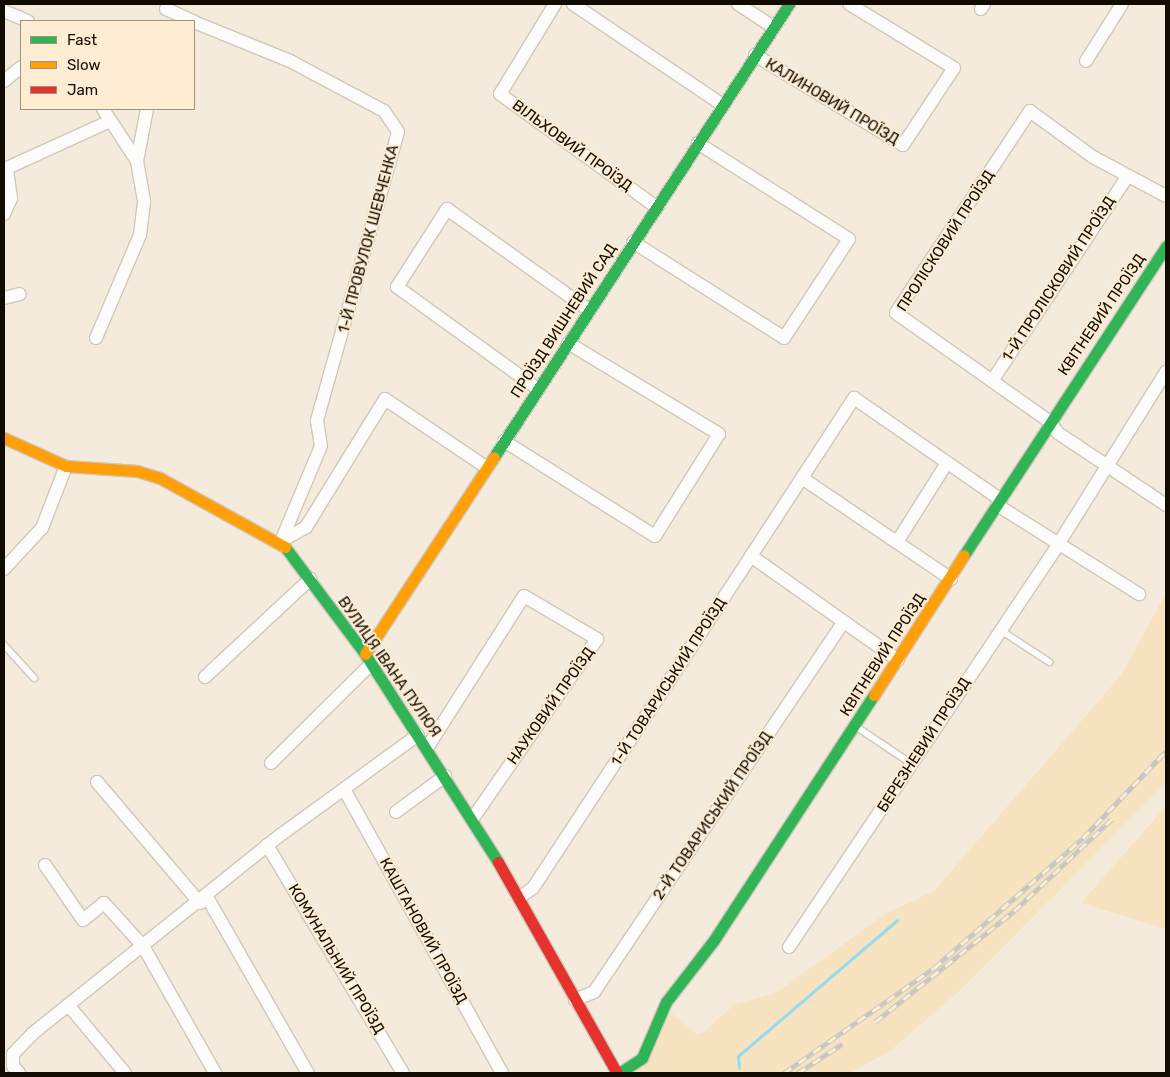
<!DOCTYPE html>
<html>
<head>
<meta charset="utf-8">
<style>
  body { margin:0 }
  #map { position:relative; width:1170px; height:1077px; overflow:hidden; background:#f4ebdc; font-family:Rubik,sans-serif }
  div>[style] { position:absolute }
  .green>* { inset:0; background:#f8e3c1 }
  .stream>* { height:3px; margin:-1.5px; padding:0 1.5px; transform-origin:1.5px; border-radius:1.5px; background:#94dbef }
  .roads { filter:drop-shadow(1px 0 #cfc7ba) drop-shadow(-1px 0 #cfc7ba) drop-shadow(0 1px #cfc7ba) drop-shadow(0 -1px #cfc7ba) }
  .lane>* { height:6px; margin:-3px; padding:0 3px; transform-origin:3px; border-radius:3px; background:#fdfcfa }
  .street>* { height:12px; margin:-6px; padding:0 6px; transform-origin:6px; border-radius:6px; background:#fdfcfa }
  .fast>* { height:11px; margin:-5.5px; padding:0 5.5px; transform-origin:5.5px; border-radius:5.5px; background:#30b455 }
  .slow>* { height:11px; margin:-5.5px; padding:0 5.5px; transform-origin:5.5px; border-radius:5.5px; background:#ff9f0a }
  .jam>* { height:11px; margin:-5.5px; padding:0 5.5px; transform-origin:5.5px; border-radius:5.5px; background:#e5322d }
  .rail>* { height:5px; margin-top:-2.5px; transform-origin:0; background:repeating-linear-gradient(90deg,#feedd2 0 9px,#c8c6c2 0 18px); box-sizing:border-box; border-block:1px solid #c8c6c2 }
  span { translate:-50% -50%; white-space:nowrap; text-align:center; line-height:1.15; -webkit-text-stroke:4px #feedd2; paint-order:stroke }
  .street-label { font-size:15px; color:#120b02 }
  .frame { position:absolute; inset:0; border:5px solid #120b02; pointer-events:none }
  .legend { position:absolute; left:20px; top:20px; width:175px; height:90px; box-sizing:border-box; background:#feedd2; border:1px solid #a0937f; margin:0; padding:6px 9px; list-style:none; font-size:15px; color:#120b02 }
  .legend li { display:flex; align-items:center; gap:10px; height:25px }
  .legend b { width:25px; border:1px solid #a0937f }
</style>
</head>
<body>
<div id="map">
  <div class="green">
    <div style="clip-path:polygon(1166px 593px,1166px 783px,957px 993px,890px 1051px,850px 1073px,619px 1073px,642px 1058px,664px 1007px,696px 1034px,701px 1034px,735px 1004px,776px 993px,885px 914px,934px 891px,1122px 674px)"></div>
    <div style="clip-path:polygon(1166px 806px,1166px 929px,1081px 903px)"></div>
  </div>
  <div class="stream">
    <div style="left:739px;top:1068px;width:12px;rotate:-95deg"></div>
    <div style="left:738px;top:1056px;width:209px;rotate:-40.5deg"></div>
  </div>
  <div class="roads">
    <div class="lane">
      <div style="left:1000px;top:630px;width:59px;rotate:33.1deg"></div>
      <div style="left:4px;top:645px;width:45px;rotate:47.7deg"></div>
      <div style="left:855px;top:726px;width:69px;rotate:33.7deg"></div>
    </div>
    <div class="street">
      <div style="left:555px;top:4px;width:105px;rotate:121.4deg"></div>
      <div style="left:500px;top:94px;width:193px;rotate:35.9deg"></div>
      <div style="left:573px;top:4px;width:181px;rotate:34deg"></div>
      <div style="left:738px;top:4px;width:42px;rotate:33.3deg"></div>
      <div style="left:166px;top:9px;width:30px;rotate:24deg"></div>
      <div style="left:981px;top:9px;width:6px;rotate:-59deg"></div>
      <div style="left:4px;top:11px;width:26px;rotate:23deg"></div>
      <div style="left:194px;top:22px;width:104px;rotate:22.1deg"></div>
      <div style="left:290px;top:61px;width:106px;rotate:28deg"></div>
      <div style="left:384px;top:111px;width:25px;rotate:56deg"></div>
      <div style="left:398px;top:132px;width:300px;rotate:105.7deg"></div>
      <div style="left:317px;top:421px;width:25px;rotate:81deg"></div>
      <div style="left:321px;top:446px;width:103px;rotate:112.8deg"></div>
      <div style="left:755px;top:55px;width:173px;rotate:31.3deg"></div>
      <div style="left:903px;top:145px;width:92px;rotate:-56.5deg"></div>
      <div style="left:954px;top:68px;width:123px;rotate:-148.6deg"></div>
      <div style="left:1086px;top:61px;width:67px;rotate:-57.7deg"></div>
      <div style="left:4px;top:81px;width:22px;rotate:-39deg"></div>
      <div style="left:103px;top:109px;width:62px;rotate:56.8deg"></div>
      <div style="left:1166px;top:196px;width:83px;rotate:-151.9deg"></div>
      <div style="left:1093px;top:157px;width:78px;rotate:-143.9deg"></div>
      <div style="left:1030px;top:111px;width:242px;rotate:123.6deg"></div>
      <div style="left:896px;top:313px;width:189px;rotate:35.3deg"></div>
      <div style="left:1050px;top:422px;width:14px;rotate:54deg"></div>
      <div style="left:1058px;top:433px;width:130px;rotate:33.7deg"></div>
      <div style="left:4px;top:214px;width:17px;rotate:-66deg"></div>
      <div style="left:11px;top:198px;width:30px;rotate:-98deg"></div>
      <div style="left:7px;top:168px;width:113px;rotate:-24.5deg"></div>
      <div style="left:633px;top:242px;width:179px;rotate:32.4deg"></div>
      <div style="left:784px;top:338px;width:118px;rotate:-56.7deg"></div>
      <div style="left:849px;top:239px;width:179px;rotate:-147.6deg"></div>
      <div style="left:4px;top:298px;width:16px;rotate:-14deg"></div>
      <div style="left:96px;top:338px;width:112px;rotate:-66.9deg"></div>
      <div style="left:140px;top:235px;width:34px;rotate:-83deg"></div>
      <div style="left:144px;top:201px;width:41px;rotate:-99.9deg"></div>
      <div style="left:137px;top:161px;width:53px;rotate:-79.1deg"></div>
      <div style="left:992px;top:381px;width:245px;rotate:-56.5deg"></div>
      <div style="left:538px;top:389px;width:174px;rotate:-144.1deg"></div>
      <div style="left:397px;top:287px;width:93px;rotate:-57.3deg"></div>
      <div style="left:447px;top:209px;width:174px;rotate:35.4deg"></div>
      <div style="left:504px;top:441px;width:178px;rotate:32.2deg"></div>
      <div style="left:655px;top:536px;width:120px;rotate:-57.9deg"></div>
      <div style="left:719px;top:434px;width:176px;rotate:-148.9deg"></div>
      <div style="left:802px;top:478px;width:180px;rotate:34.1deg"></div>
      <div style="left:997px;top:505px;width:168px;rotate:32.1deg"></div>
      <div style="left:281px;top:541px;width:29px;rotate:-29deg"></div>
      <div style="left:306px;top:527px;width:150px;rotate:-58.3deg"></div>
      <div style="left:385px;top:399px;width:122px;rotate:34deg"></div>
      <div style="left:897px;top:542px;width:93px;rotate:-57.7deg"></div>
      <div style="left:751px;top:556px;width:189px;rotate:-56.9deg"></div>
      <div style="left:854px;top:398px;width:178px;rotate:34.7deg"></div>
      <div style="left:4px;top:569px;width:56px;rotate:-47.2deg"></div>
      <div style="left:42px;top:528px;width:66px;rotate:-68.8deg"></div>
      <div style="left:205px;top:677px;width:144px;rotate:-43deg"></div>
      <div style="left:427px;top:748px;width:180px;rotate:-57.5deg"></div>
      <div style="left:524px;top:596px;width:85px;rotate:30.5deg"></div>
      <div style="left:597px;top:639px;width:218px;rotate:124.7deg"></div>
      <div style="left:271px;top:763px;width:141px;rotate:-44.7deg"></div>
      <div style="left:97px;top:782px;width:159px;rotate:49.6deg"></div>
      <div style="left:344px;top:789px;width:325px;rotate:60.9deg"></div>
      <div style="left:396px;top:812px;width:61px;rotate:-36.3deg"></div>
      <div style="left:267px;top:845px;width:265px;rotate:59.2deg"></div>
      <div style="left:45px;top:865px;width:67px;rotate:55.4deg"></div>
      <div style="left:83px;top:920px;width:27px;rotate:-39deg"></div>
      <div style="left:104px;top:903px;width:58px;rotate:47.8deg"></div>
      <div style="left:143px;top:946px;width:146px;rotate:60.4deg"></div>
      <div style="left:207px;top:897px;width:203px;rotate:60.2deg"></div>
      <div style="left:519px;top:898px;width:17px;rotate:-36deg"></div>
      <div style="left:533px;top:888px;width:397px;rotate:-56.7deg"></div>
      <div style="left:751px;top:556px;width:180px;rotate:35.3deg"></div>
      <div style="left:789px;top:947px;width:486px;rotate:-56.2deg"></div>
      <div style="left:1059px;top:543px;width:202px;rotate:-58deg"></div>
      <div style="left:575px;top:1000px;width:21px;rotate:-23deg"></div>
      <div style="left:594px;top:992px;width:447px;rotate:-56deg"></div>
      <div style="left:69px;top:1006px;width:87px;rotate:50.1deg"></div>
      <div style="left:19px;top:1073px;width:9px;rotate:-131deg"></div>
      <div style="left:13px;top:1066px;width:12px;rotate:-90deg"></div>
      <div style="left:13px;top:1054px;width:28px;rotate:-46deg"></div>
      <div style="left:32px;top:1034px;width:320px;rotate:-38.7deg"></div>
      <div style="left:282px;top:834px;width:168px;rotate:-36.1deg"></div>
    </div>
    <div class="fast">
      <div style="left:494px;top:457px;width:541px;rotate:-56.93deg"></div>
      <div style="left:285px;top:547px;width:134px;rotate:53.2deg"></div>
      <div style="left:365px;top:654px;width:247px;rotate:57.4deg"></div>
      <div style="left:964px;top:555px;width:369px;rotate:-56.8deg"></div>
      <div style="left:619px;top:1073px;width:27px;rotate:-33deg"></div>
      <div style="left:642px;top:1058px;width:61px;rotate:-66.8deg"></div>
      <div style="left:666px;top:1002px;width:78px;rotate:-52.3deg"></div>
      <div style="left:714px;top:940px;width:293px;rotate:-56.9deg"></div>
    </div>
    <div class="slow">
      <div style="left:4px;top:438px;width:68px;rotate:24.3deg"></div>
      <div style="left:66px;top:466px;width:71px;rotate:4deg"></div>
      <div style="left:137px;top:471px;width:24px;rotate:17deg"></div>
      <div style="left:160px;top:478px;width:143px;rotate:28.9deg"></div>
      <div style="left:365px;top:654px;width:235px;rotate:-56.8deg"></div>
      <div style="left:874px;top:695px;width:166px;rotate:-57.3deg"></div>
    </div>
    <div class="jam">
      <div style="left:498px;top:862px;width:242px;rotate:60.6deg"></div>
    </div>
  </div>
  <div class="rail">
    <div style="left:875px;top:1022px;width:178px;rotate:-38.6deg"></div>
    <div style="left:1014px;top:911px;width:134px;rotate:-43.2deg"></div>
    <div style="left:784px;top:1073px;width:183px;rotate:-35deg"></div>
    <div style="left:934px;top:968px;width:198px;rotate:-41.1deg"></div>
    <div style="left:1083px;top:838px;width:120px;rotate:-46.3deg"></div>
    <div style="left:798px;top:1073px;width:53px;rotate:-33.4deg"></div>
  </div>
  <div class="street-label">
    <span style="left:832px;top:102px;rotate:31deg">КАЛИНОВИЙ ПРОЇЗД</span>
    <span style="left:572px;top:146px;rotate:36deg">ВІЛЬХОВИЙ ПРОЇЗД</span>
    <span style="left:369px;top:239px;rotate:-75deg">1-Й ПРОВУЛОК ШЕВЧЕНКА</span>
    <span style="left:946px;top:241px;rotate:-57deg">ПРОЛІСКОВИЙ ПРОЇЗД</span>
    <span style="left:1059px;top:279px;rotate:-57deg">1-Й ПРОЛІСКОВИЙ ПРОЇЗД</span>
    <span style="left:1102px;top:315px;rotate:-56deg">КВІТНЕВИЙ ПРОЇЗД</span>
    <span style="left:564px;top:321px;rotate:-57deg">ПРОЇЗД ВИШНЕВИЙ САД</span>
    <span style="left:883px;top:655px;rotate:-57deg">КВІТНЕВИЙ ПРОЇЗД</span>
    <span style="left:389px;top:667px;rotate:55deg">ВУЛИЦЯ ІВАНА ПУЛЮЯ</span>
    <span style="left:669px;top:682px;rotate:-57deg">1-Й ТОВАРИСЬКИЙ ПРОЇЗД</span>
    <span style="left:551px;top:706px;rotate:-55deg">НАУКОВИЙ ПРОЇЗД</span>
    <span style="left:924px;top:745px;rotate:-57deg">БЕРЕЗНЕВИЙ ПРОЇЗД</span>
    <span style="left:713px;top:816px;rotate:-56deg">2-Й ТОВАРИСЬКИЙ ПРОЇЗД</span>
    <span style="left:423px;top:931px;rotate:61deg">КАШТАНОВИЙ ПРОЇЗД</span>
    <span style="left:336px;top:959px;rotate:59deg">КОМУНАЛЬНИЙ ПРОЇЗД</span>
  </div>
  <div class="frame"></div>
  <ul class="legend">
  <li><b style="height:6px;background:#30b455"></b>Fast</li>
  <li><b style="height:6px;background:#ff9f0a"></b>Slow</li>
  <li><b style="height:6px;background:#e5322d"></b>Jam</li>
  </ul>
</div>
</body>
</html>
